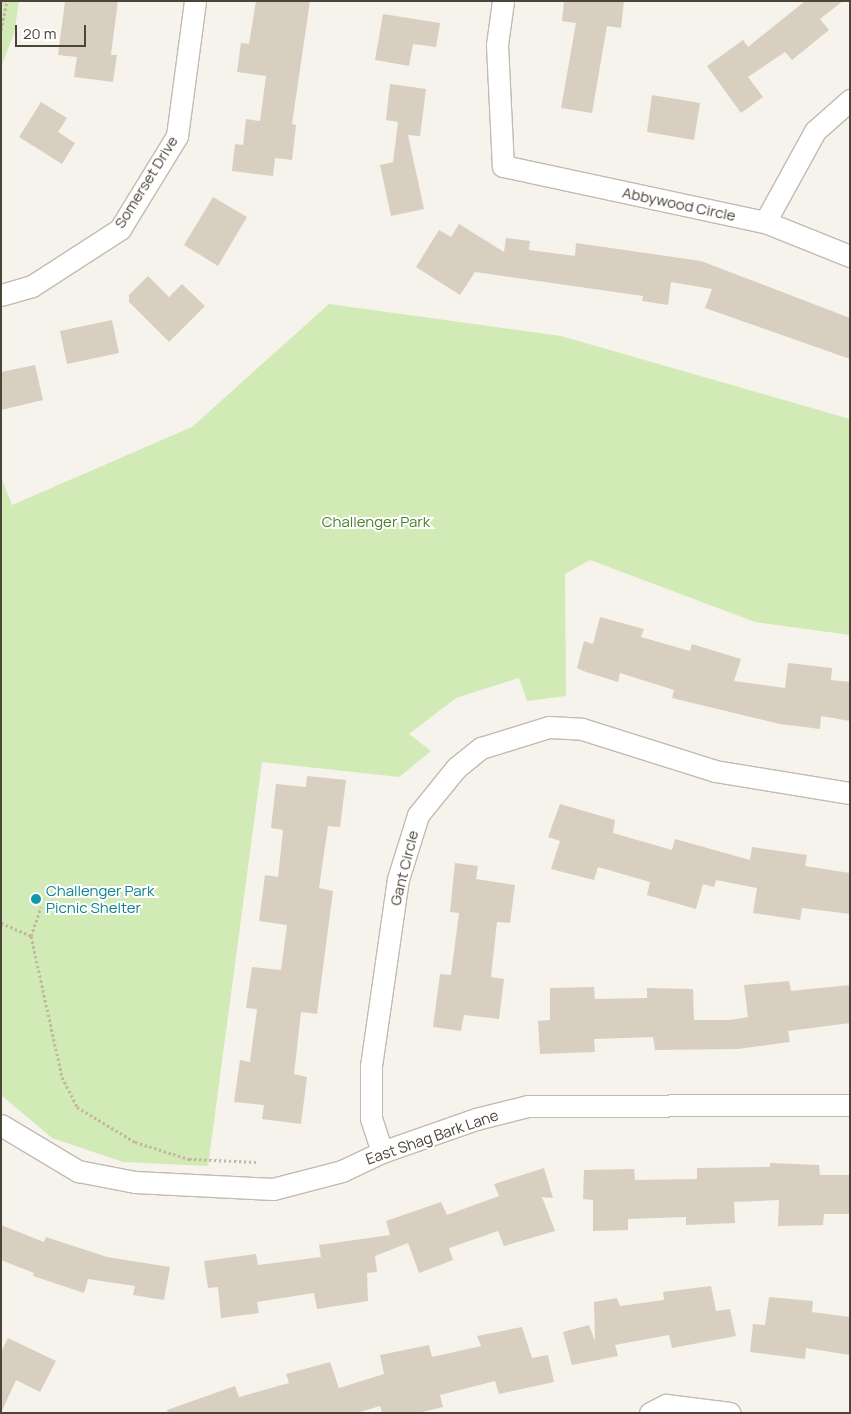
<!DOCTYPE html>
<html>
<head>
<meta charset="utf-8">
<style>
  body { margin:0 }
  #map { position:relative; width:851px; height:1414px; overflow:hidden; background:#f6f3ec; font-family:Manrope,sans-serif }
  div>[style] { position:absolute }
  .green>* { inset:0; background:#d2eab5 }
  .building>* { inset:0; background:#d8cfc1 }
  .path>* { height:3px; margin-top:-1.5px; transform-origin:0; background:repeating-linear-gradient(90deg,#c4b79f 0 2.5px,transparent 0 5px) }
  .roads { filter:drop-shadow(1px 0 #c2bbae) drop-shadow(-1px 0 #c2bbae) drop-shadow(0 1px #c2bbae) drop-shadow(0 -1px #c2bbae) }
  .street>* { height:21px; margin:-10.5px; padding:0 10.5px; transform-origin:10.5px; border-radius:10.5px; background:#fff }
  .dots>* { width:14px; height:14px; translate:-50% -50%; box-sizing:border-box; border:2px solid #fff; border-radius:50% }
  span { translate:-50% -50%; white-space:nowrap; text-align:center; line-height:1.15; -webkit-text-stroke:4px #fff; paint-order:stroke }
  .street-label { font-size:15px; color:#4b4439 }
  .park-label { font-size:15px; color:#4a7f2a }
  .culture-label { font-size:15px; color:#0d838f }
  .left { translate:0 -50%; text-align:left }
  .frame { position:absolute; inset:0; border:2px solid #4b4439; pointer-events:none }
  .scale { position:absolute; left:15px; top:25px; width:71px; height:22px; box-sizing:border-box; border:2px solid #4b4439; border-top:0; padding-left:6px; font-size:15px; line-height:18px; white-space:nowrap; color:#4b4439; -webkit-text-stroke:4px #fff; paint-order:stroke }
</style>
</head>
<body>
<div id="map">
  <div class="green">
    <div style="clip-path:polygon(1px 1px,19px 1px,14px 34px,1px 67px)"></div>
    <div style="clip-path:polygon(329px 304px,561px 336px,850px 419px,850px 635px,755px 622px,590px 560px,565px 574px,566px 696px,527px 701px,519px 678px,456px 698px,409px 734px,431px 751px,399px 777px,262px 762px,208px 1166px,123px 1162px,52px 1138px,1px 1095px,1px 477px,12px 505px,192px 427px)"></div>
  </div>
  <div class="building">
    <div style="clip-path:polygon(65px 1px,118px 1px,111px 55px,117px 55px,113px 82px,74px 77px,77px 57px,58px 55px)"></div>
    <div style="clip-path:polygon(256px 1px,310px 1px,292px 124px,296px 125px,292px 160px,275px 158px,273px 176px,232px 171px,235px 144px,243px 145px,246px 119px,260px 121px,266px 76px,237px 72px,241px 43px,249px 44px)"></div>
    <div style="clip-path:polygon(564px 1px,624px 1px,621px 28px,607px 26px,592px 113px,561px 108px,576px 23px,562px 21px)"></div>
    <div style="clip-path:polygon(805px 1px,843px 1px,820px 19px,829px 30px,792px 60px,785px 52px,748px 77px,763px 97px,741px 113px,707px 66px,743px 40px,748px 47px)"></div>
    <div style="clip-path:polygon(383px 14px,440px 23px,436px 47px,413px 44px,409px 66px,375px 60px)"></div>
    <div style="clip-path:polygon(390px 84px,426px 89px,420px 136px,408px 135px,424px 209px,391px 216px,380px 165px,393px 162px,398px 122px,386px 120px)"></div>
    <div style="clip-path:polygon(652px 95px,700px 103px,694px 140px,647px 132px)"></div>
    <div style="clip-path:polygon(41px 102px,67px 118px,58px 132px,75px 143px,62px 164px,19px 137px)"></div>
    <div style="clip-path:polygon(213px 197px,247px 217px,218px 266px,184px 245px)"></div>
    <div style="clip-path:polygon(459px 224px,504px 252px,506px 238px,530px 241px,529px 250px,575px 256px,576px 243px,701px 261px,850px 318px,850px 359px,705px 308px,712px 289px,671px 282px,668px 305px,642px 301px,643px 296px,475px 272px,460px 295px,416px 267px,439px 230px,451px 237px)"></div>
    <div style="clip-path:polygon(148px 276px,169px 297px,182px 284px,205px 306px,169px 342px,129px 302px,129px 295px)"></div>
    <div style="clip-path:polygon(112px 320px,119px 353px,67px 364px,60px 331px)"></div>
    <div style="clip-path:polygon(35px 365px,43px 400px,1px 410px,1px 372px)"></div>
    <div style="clip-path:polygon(600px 617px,644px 629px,641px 637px,690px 651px,692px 644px,741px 659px,734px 681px,785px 688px,788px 663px,832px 668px,831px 680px,850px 682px,850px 721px,821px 716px,820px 729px,780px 724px,672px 698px,674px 690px,620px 673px,618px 682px,586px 672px,577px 668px,584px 641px,593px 644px)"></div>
    <div style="clip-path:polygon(307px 776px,346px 780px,340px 827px,328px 826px,319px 888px,333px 891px,317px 1014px,301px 1012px,294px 1074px,307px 1077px,301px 1124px,262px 1119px,264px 1105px,234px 1102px,240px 1060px,250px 1062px,257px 1009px,246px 1008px,252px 967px,281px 970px,287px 925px,259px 921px,265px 875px,278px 877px,283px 830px,271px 828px,276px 784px,306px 787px)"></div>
    <div style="clip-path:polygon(560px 804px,615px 820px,613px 833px,672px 850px,675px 839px,750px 860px,752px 847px,807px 855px,805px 866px,850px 873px,850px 914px,802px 908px,800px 920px,753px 913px,757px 888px,716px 880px,714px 887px,703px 884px,696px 909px,647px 895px,650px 882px,598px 867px,594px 880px,551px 869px,560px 841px,548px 837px)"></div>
    <div style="clip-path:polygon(455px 863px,478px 866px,476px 879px,515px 885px,510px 923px,497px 922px,491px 977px,504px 979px,499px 1019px,464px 1015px,461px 1031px,433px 1027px,440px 974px,451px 975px,459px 913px,450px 912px)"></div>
    <div style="clip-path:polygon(789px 981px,791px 991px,850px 985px,850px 1023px,788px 1031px,790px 1042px,738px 1049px,655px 1050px,653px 1037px,594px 1039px,595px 1052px,540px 1054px,538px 1021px,550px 1020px,550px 988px,594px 987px,595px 999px,647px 998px,647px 988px,693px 989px,694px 1020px,730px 1020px,748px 1017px,744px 985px)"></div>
    <div style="clip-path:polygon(770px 1163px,819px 1165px,820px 1175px,850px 1175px,850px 1214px,824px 1214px,823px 1225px,778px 1226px,779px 1200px,734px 1202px,735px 1223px,686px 1225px,686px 1217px,628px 1219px,628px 1230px,593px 1231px,593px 1200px,583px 1199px,584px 1170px,634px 1169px,635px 1180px,697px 1179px,697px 1168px,770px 1167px)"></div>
    <div style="clip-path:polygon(544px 1168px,553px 1198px,542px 1197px,555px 1231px,504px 1246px,498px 1231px,449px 1248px,453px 1260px,419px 1273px,408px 1243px,375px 1256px,377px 1272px,367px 1273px,368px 1301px,317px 1309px,314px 1293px,257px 1302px,259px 1313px,221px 1318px,218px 1287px,208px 1288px,204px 1261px,256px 1254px,258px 1265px,321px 1257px,319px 1245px,390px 1235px,386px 1221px,441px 1202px,447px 1215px,499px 1196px,494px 1184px)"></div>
    <div style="clip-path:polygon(1px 1225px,44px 1242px,46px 1237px,107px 1257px,170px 1267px,164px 1300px,133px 1295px,135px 1286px,88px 1279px,84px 1293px,33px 1276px,34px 1273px,1px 1260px)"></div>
    <div style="clip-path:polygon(711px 1286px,716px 1311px,730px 1309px,736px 1336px,672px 1348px,669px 1335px,615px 1345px,618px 1356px,572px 1365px,563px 1332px,589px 1325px,595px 1341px,594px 1302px,617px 1298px,620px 1306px,664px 1300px,663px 1292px)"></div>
    <div style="clip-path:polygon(769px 1297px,813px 1301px,812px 1312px,850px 1317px,850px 1355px,806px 1348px,805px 1359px,750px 1352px,753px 1324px,765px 1325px)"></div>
    <div style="clip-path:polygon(522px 1327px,532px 1358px,548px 1355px,554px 1382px,499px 1394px,495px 1381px,440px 1395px,443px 1407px,418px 1413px,382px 1413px,380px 1406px,357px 1413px,168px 1413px,167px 1410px,235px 1386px,239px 1397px,289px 1383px,286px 1374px,330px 1362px,339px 1388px,384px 1374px,380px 1355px,429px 1345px,432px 1357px,481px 1346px,477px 1336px)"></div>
    <div style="clip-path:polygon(8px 1338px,56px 1361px,40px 1392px,16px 1380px,1px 1413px,1px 1352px)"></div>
  </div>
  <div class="path">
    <div style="left:1px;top:30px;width:30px;rotate:-78deg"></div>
    <div style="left:1px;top:923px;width:33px;rotate:23deg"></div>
    <div style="left:31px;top:936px;width:144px;rotate:77.6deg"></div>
    <div style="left:62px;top:1077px;width:34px;rotate:63deg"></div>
    <div style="left:77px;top:1107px;width:68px;rotate:31.1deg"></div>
    <div style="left:135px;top:1142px;width:57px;rotate:17.5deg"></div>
    <div style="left:189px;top:1159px;width:67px;rotate:2.6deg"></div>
    <div style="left:31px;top:936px;width:31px;rotate:-71deg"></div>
  </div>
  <div class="roads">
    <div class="street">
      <div style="left:503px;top:1px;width:44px;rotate:97.8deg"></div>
      <div style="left:497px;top:45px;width:121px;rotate:87.2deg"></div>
      <div style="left:503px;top:166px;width:268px;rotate:12.1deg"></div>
      <div style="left:765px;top:222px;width:92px;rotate:21.8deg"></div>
      <div style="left:765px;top:222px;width:104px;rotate:-61.2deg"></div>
      <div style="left:815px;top:131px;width:47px;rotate:-41.5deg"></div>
      <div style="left:1px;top:295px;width:32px;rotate:-16deg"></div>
      <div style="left:32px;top:286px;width:105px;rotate:-32.9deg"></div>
      <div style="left:120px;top:229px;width:109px;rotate:-58.5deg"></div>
      <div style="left:177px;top:136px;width:136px;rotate:-82.4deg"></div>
      <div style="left:1px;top:1125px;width:90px;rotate:30.9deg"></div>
      <div style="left:78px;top:1171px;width:58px;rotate:10.9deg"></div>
      <div style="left:135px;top:1182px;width:138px;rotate:2.9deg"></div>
      <div style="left:273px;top:1189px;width:71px;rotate:-14.6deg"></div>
      <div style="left:342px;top:1171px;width:44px;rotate:-25.4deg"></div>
      <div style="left:382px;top:1152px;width:100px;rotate:-19.3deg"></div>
      <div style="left:476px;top:1119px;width:54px;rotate:-14deg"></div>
      <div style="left:528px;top:1106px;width:322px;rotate:-0.2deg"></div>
      <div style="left:382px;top:1152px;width:36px;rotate:-108deg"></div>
      <div style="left:371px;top:1118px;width:52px;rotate:-90deg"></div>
      <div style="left:371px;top:1066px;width:189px;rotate:-81.8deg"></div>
      <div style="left:398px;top:879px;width:67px;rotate:-72.6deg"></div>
      <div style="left:418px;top:815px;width:60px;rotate:-51deg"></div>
      <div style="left:456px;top:768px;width:32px;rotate:-39deg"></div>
      <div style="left:481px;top:748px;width:71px;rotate:-17.2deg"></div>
      <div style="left:549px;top:727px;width:33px;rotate:3deg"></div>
      <div style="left:582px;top:729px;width:139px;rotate:17.5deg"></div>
      <div style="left:715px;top:771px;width:137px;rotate:9.3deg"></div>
      <div style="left:650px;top:1413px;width:18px;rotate:-27deg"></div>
      <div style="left:666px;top:1405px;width:64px;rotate:7.1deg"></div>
    </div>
  </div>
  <div class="dots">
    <div style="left:36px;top:899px;background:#0f9aa8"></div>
  </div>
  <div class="street-label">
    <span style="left:146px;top:182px;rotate:-58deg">Somerset Drive</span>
    <span style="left:679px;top:204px;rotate:12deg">Abbywood Circle</span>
    <span style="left:404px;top:868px;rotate:-76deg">Gant Circle</span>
    <span style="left:432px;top:1137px;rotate:-19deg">East Shag Bark Lane</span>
  </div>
  <div class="park-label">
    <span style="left:376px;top:522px">Challenger Park</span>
  </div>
  <div class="culture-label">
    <span class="left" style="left:46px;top:899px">Challenger Park<br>Picnic Shelter</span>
  </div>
  <div class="frame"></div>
  <div class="scale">20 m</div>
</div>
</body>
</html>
